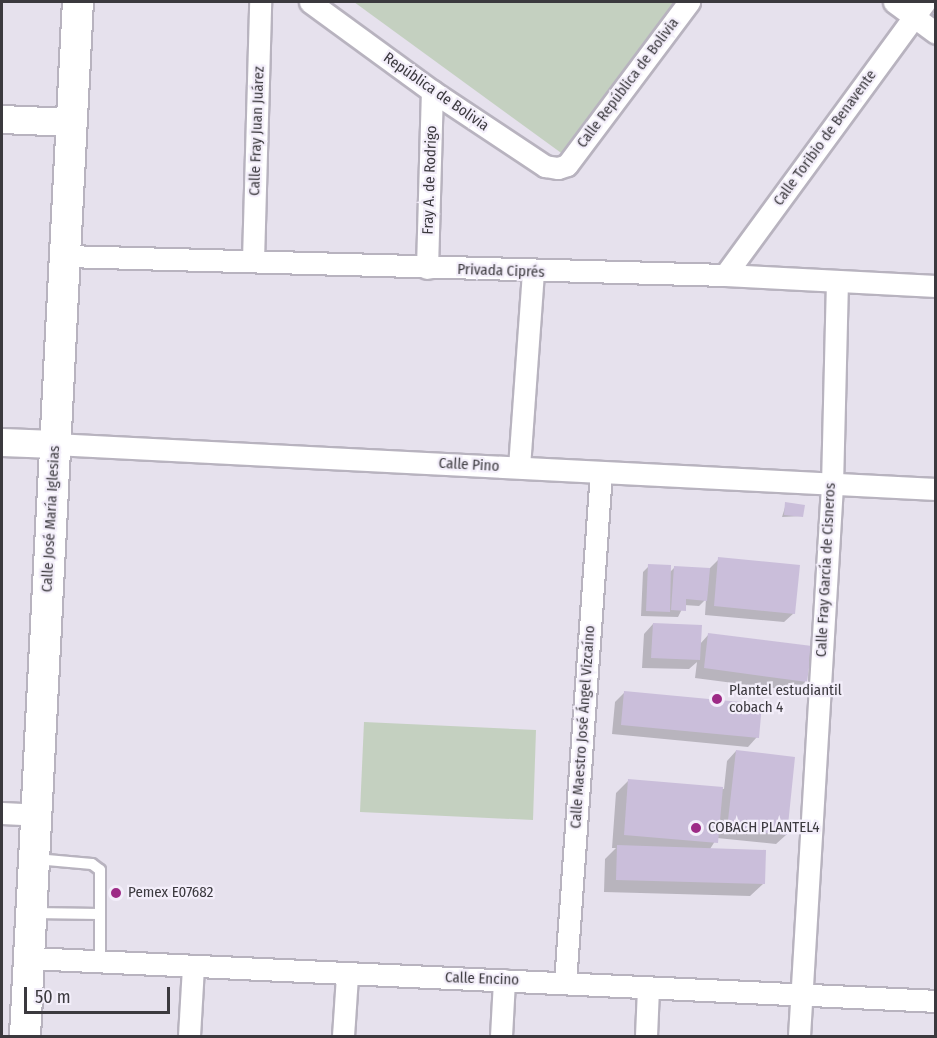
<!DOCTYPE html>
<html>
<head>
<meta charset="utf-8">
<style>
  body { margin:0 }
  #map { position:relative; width:937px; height:1038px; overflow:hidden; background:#e6e1ed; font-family:"Fira Sans Condensed",sans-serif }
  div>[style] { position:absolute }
  .green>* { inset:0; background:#c4d0c0 }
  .shadow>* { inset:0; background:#0003 }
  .stream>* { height:6px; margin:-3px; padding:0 3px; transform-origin:3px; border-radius:3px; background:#a5b2cd }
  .building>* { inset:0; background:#cabeda }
  .roads { filter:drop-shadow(2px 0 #b8b3bf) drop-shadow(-2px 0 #b8b3bf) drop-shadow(0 2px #b8b3bf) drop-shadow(0 -2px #b8b3bf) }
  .service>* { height:10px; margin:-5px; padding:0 5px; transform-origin:5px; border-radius:5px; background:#fff }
  .minor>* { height:21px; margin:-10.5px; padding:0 10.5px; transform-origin:10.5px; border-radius:10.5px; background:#fff }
  .tertiary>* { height:27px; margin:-13.5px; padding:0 13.5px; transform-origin:13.5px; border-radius:13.5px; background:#fff }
  .secondary>* { height:30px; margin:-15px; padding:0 15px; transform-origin:15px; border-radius:15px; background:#fff }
  .dots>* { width:16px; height:16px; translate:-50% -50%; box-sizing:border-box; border:3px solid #f3eefa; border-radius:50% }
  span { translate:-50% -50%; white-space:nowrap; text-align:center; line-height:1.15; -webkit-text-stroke:4.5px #f3eefa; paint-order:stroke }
  .street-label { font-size:15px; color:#3b393e }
  .poi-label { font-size:15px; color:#3b393e }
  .left { translate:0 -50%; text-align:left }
  .frame { position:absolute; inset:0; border:3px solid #3b393e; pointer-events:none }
  .scale { position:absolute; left:24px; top:987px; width:146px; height:27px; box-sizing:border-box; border:3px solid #3b393e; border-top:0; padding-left:8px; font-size:18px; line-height:21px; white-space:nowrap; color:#3b393e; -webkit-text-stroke:4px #f3eefa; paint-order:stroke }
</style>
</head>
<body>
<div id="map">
  <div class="green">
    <div style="clip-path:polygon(354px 2px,681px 2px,564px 155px)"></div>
    <div style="clip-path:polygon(364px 722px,536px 730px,533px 820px,360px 812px)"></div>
  </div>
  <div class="shadow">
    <div style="clip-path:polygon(786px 504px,802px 516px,782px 517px)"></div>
    <div style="clip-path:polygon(719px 559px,794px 613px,784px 622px,705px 615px,706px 599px,699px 606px,684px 605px,678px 617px,641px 616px,643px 572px,649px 566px,670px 572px,675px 567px,709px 569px)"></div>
    <div style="clip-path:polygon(653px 624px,700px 644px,709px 634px,806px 681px,796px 691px,695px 678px,697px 662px,689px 669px,642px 668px,644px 634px)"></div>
    <div style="clip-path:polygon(624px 693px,757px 737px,748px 747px,612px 734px,615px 702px)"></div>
    <div style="clip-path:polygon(736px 751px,786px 835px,776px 844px,717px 838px,710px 849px,763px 884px,750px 896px,604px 892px,605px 859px,616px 848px,612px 848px,616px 793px,629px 780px,724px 789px,727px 761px)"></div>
  </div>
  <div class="stream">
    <div style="left:933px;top:17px;width:4px;rotate:34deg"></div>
  </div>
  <div class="building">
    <div style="clip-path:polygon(785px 502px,805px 505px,803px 517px,784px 515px)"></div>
    <div style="clip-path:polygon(718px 557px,800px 565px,795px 614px,714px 606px)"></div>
    <div style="clip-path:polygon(648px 564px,671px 565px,670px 612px,646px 611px)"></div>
    <div style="clip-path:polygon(674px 566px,710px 568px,707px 601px,686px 599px,686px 611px,671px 610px)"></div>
    <div style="clip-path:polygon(653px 623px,702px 625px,700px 660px,651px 658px)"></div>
    <div style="clip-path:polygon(708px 633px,812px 646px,807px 682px,704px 668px)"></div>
    <div style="clip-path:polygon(624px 691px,762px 704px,759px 738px,621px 725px)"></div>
    <div style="clip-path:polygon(736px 750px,795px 757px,787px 835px,727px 829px)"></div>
    <div style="clip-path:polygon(628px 779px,723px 787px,718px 843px,624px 835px)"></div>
    <div style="clip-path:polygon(617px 845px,766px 850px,765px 884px,616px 880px)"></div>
  </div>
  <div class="roads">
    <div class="service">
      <div style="left:36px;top:859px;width:56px;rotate:5.1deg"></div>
      <div style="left:92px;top:864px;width:10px;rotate:37deg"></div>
      <div style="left:100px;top:870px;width:92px;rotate:90deg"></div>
      <div style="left:34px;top:913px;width:65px;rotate:0.9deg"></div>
    </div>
    <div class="minor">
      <div style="left:310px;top:2px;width:151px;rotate:36.1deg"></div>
      <div style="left:432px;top:91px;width:136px;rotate:33.6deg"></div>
      <div style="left:545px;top:166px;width:13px;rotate:9deg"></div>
      <div style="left:558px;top:168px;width:9px;rotate:-18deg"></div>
      <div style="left:567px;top:165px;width:204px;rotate:-53.2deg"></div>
      <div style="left:894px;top:2px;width:52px;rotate:36.4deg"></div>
      <div style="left:66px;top:256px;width:659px;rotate:1.65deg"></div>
      <div style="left:725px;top:275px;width:211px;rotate:3deg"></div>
      <div style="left:253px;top:260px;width:258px;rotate:-88.4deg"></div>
      <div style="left:427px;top:268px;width:177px;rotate:-88.4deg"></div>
      <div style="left:725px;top:275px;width:338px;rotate:-53.8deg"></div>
      <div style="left:54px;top:444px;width:883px;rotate:2.92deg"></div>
      <div style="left:519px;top:467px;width:195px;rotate:-85.9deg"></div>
      <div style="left:2px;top:813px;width:35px;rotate:3deg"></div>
      <div style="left:29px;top:958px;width:908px;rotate:2.71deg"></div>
      <div style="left:565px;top:983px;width:512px;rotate:-85.97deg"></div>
      <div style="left:189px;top:1036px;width:70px;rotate:-86.7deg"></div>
      <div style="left:343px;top:1036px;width:61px;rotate:-86.2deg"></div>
      <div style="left:501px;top:1036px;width:56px;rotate:-86.9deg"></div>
      <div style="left:646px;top:1036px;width:48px;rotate:-87.6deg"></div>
      <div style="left:799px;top:1036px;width:552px;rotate:-86.57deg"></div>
      <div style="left:832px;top:485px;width:202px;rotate:-88.6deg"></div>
    </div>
    <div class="tertiary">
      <div style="left:2px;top:119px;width:69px;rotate:2.5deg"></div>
      <div style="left:2px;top:442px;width:52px;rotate:2.2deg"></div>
    </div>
    <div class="secondary">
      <div style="left:25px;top:1036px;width:1035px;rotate:-87.07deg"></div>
    </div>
  </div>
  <div class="dots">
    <div style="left:717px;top:699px;background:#9d2a86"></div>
    <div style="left:696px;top:828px;background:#9d2a86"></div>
    <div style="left:116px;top:893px;background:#9d2a86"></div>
  </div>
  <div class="street-label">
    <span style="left:628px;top:83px;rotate:-53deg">Calle República de Bolivia</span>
    <span style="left:436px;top:92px;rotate:35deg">República de Bolivia</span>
    <span style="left:257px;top:131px;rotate:-88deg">Calle Fray Juan Juárez</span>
    <span style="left:825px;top:138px;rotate:-54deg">Calle Toribio de Benavente</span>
    <span style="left:430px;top:180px;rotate:-88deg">Fray A. de Rodrigo</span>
    <span style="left:501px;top:271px;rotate:2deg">Privada Ciprés</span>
    <span style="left:469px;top:465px;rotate:3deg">Calle Pino</span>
    <span style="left:51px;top:519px;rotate:-87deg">Calle José María Iglesias</span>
    <span style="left:826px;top:570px;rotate:-87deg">Calle Fray García de Cisneros</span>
    <span style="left:583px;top:727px;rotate:-86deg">Calle Maestro José Ángel Vizcaíno</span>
    <span style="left:482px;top:979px;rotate:2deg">Calle Encino</span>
  </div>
  <div class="poi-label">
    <span class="left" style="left:729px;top:699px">Plantel estudiantil<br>cobach 4</span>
    <span class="left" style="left:708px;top:828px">COBACH PLANTEL4</span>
    <span class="left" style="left:128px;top:893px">Pemex E07682</span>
  </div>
  <div class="frame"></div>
  <div class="scale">50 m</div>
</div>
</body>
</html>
